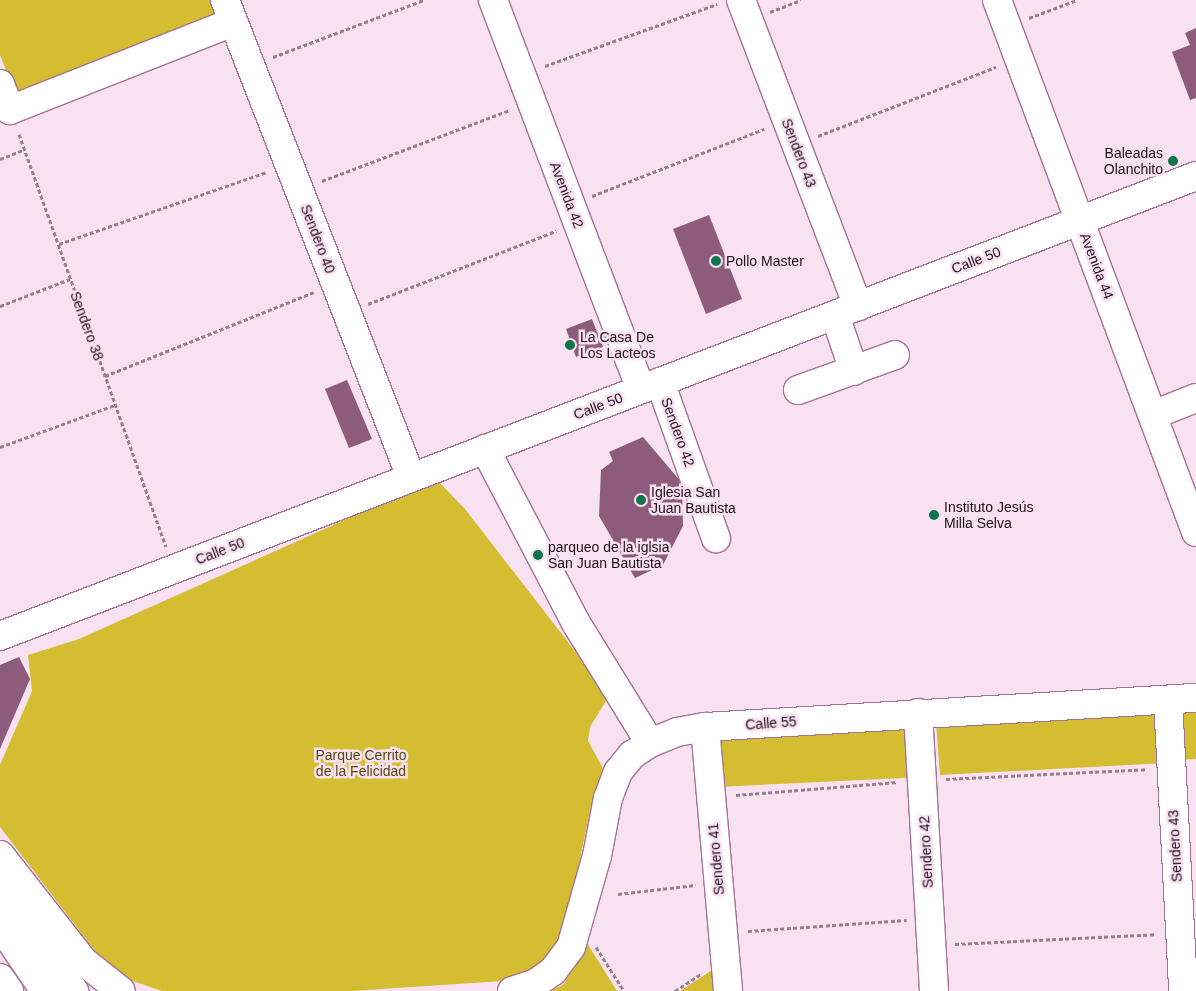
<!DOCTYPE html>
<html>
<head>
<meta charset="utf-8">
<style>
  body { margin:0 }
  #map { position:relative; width:1196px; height:991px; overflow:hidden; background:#f8e1f0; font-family:Helvetica,sans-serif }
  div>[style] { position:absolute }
  .green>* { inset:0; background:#d5bd31 }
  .building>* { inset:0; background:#8d5c7d }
  .path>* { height:3px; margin-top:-1.5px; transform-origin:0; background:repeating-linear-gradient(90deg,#95808e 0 4px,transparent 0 6.5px) }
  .roads { filter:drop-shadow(1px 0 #a57295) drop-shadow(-1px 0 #a57295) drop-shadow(0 1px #a57295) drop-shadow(0 -1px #a57295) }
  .minor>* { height:28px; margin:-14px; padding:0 14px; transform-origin:14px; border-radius:14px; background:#fff }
  .major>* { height:28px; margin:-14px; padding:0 14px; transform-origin:14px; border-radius:14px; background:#fff }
  .dots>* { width:14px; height:14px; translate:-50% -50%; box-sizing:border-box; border:2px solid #f8e1f0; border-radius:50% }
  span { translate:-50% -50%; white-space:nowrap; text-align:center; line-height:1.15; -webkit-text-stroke:5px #f8e1f0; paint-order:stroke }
  .street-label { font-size:14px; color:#210e1b }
  .poi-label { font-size:14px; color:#210e1b }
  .right { translate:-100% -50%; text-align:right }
  .left { translate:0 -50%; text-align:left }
  .park-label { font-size:14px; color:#524812 }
</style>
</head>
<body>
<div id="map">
  <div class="green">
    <div style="clip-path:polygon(0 0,214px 0,221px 18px,17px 98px,0 55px)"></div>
    <div style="clip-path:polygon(436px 479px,465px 509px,602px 686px,606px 701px,590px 727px,588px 741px,604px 770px,594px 792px,564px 935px,540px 967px,503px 981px,351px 991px,162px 991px,130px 980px,108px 968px,0 827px,0 765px,32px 691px,28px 655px,79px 639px)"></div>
    <div style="clip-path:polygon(1196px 708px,1196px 759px,1178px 760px,1175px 709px)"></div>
    <div style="clip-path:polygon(1163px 711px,1166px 763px,940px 775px,936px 722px)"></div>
    <div style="clip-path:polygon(921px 721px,924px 777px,718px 787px,715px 733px)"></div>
    <div style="clip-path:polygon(587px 943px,617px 991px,551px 991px,564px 984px)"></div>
    <div style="clip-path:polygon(723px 963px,726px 991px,680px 991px)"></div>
  </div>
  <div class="building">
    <div style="clip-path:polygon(1196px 28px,1196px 98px,1190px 100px,1172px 52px,1190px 45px,1185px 33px)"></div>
    <div style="clip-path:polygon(709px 215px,742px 299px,706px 314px,673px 229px)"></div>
    <div style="clip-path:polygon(592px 319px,603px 347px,576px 357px,566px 329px)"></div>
    <div style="clip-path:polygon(347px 380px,372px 439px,349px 448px,325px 389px)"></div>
    <div style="clip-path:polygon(643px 437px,682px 483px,683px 526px,663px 565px,635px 578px,599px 516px,601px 470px,613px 461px,609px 452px)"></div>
    <div style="clip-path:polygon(19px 657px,30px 679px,0 749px,0 665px)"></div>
  </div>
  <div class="path">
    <div style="left:770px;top:12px;width:33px;rotate:-21deg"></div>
    <div style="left:1029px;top:18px;width:51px;rotate:-20.6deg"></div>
    <div style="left:273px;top:57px;width:161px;rotate:-20.7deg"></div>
    <div style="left:545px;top:66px;width:183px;rotate:-19.8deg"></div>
    <div style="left:19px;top:134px;width:438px;rotate:70.4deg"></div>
    <div style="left:818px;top:136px;width:191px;rotate:-21.2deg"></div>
    <div style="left:0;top:159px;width:26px;rotate:-21deg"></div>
    <div style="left:322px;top:181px;width:201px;rotate:-20.7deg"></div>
    <div style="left:592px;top:196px;width:185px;rotate:-21.3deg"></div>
    <div style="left:59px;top:244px;width:220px;rotate:-19.1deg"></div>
    <div style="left:368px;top:304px;width:202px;rotate:-21.2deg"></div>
    <div style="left:0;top:306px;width:75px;rotate:-21.1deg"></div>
    <div style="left:105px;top:376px;width:225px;rotate:-21.9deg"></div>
    <div style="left:0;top:447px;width:122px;rotate:-20.1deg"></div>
    <div style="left:946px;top:779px;width:201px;rotate:-2.8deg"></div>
    <div style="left:736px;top:795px;width:162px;rotate:-4.6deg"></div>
    <div style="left:618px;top:894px;width:78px;rotate:-6.7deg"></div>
    <div style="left:748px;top:931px;width:159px;rotate:-4deg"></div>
    <div style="left:955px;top:944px;width:201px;rotate:-2.8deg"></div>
    <div style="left:596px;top:947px;width:52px;rotate:57.5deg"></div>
    <div style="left:675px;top:991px;width:31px;rotate:-33deg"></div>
  </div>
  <div class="roads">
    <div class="minor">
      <div style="left:225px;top:0;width:512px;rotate:68.7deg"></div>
      <div style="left:493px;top:0;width:416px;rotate:69.2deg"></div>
      <div style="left:741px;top:0;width:328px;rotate:69.1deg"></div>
      <div style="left:997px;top:0;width:568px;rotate:69.49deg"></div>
      <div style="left:0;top:84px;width:28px;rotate:69deg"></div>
      <div style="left:10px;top:110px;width:240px;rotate:-21.5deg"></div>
      <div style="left:835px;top:315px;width:59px;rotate:71.3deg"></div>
      <div style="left:660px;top:382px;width:166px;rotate:70.3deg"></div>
      <div style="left:798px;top:390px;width:103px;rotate:-19.8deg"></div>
      <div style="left:1153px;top:415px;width:46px;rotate:-21.6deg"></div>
      <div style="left:485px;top:449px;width:196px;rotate:62.4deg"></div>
      <div style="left:576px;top:623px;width:141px;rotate:58.3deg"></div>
      <div style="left:0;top:636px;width:1281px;rotate:-21.04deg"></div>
      <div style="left:1168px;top:700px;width:291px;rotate:87deg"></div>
      <div style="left:918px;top:713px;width:278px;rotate:86.7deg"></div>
      <div style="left:705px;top:727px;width:265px;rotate:85deg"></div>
      <div style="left:0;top:925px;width:80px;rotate:55.7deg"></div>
      <div style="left:512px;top:991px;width:25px;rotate:-18deg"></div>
      <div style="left:536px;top:983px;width:21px;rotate:-35deg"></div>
      <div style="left:553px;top:971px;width:30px;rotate:-53deg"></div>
      <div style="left:571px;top:947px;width:95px;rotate:-74.1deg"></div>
      <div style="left:597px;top:856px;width:59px;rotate:-79.3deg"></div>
      <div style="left:608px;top:798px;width:28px;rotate:-69deg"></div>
      <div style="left:618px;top:772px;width:22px;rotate:-51deg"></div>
      <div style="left:632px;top:755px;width:22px;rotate:-34deg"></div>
      <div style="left:650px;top:743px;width:29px;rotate:-22deg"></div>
      <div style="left:677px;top:732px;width:28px;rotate:-10deg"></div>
      <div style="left:705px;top:727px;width:492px;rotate:-3.4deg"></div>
    </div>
    <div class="major">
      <div style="left:0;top:855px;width:135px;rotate:51.9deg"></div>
      <div style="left:83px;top:961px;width:48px;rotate:38.3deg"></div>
      <div style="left:0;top:892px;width:124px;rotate:53.2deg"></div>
      <div style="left:0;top:978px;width:16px;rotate:55deg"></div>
    </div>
  </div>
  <div class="dots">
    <div style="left:1173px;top:161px;background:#11744b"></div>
    <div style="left:716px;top:261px;background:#11744b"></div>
    <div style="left:570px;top:345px;background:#11744b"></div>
    <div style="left:641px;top:500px;background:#11744b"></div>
    <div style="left:934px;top:515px;background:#11744b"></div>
    <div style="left:538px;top:555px;background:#11744b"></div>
  </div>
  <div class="street-label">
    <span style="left:799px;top:153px;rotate:69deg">Sendero 43</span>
    <span style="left:567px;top:195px;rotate:69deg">Avenida 42</span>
    <span style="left:318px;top:239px;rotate:69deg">Sendero 40</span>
    <span style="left:976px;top:260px;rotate:-21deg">Calle 50</span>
    <span style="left:1097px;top:266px;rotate:69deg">Avenida 44</span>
    <span style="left:87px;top:326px;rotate:70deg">Sendero 38</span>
    <span style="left:598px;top:406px;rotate:-21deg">Calle 50</span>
    <span style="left:678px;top:432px;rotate:70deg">Sendero 42</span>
    <span style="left:220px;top:551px;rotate:-21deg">Calle 50</span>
    <span style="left:771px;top:723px;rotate:-4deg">Calle 55</span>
    <span style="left:1175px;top:846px;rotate:-93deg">Sendero 43</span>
    <span style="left:926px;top:852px;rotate:-93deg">Sendero 42</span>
    <span style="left:716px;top:859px;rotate:-95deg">Sendero 41</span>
  </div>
  <div class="poi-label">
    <span class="right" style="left:1163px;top:161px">Baleadas<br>Olanchito</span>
    <span class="left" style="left:726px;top:261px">Pollo Master</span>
    <span class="left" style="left:580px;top:345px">La Casa De<br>Los Lacteos</span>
    <span class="left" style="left:651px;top:500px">Iglesia San<br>Juan Bautista</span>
    <span class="left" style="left:944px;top:515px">Instituto Jesús<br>Milla Selva</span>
    <span class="left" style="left:548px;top:555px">parqueo de la iglsia<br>San Juan Bautista</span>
  </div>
  <div class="park-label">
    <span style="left:361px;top:763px">Parque Cerrito<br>de la Felicidad</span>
  </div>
</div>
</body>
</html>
